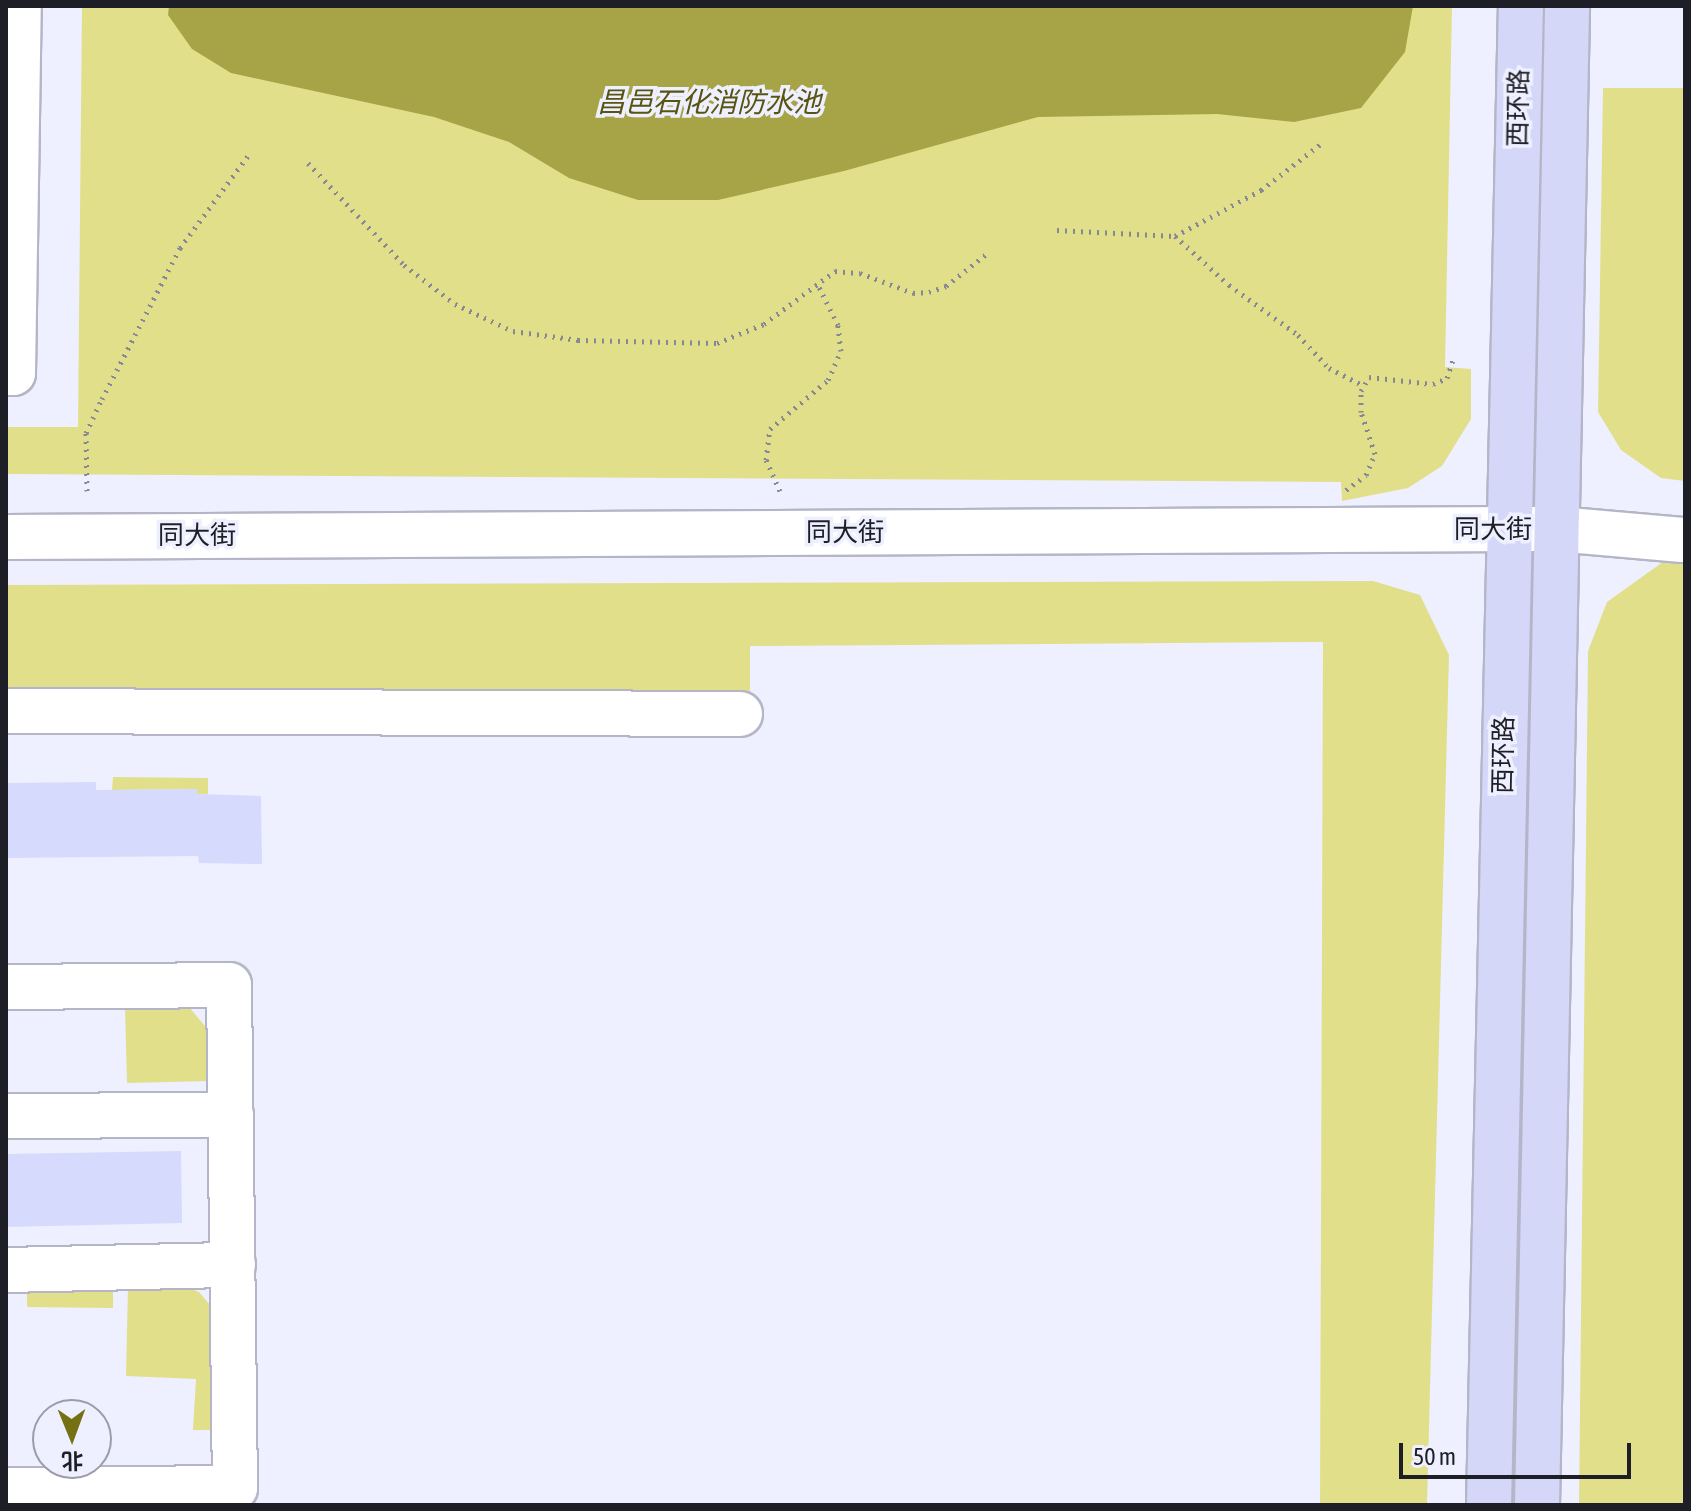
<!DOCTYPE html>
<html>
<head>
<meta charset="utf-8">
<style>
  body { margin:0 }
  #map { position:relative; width:1691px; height:1511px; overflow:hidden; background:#eef0ff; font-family:"Asap Condensed","Noto Sans SC",sans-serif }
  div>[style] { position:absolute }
  .green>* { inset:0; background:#e2df8a }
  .water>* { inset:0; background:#a7a347 }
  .building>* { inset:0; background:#d6dafc }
  .path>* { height:5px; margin-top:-2.5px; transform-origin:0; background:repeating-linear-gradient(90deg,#878893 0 2px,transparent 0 8px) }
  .roads { filter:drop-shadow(2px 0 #b4b6c8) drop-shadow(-2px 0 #b4b6c8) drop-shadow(0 2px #b4b6c8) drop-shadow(0 -2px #b4b6c8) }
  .minor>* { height:44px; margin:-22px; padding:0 22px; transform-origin:22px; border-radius:22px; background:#fff }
  .major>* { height:44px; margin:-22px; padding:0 22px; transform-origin:22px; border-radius:22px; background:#d4d7f7 }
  span { translate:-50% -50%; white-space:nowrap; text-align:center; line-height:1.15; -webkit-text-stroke:7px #eef0ff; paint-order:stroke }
  .street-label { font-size:26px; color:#1e1f26 }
  .water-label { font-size:28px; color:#595510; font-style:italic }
  .frame { position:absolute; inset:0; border:8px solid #1e1f26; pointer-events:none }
  .north { position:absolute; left:32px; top:1399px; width:80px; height:80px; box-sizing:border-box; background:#eef0ff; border:2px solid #9b9ca8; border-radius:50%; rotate:179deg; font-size:22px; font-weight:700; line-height:32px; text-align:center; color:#1e1f26 }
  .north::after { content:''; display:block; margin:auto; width:28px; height:36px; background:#757011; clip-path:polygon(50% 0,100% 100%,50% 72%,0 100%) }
  .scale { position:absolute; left:1399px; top:1443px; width:232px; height:36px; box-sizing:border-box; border:4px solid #1e1f26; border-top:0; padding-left:10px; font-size:24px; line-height:28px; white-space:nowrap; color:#1e1f26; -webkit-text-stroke:6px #eef0ff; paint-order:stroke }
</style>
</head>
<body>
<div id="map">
  <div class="green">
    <div style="clip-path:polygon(82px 6px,1452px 6px,1445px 367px,1471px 369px,1471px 419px,1442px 466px,1408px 488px,1342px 501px,1341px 482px,6px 474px,6px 427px,78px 427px)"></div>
    <div style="clip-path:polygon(1603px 88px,1685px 88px,1685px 481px,1661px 478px,1621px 450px,1598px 412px)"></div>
    <div style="clip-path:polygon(1685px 558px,1685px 1505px,1579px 1505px,1588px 651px,1607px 602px,1667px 559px)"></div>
    <div style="clip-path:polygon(1373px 581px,1420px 595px,1449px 655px,1427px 1505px,1320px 1505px,1323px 642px,750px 646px,750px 695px,6px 692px,6px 585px)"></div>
    <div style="clip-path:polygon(113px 777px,208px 778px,208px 794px,197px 794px,196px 789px,112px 790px)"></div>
    <div style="clip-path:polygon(125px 1007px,189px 1007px,210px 1032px,210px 1081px,127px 1083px)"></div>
    <div style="clip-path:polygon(180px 1284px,199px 1292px,216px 1312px,216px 1430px,193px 1430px,196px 1379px,126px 1376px,128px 1286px)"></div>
    <div style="clip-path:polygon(27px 1285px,113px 1286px,113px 1308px,27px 1307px)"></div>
  </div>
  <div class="water">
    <div style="clip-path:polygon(169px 6px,1413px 6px,1405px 52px,1361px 108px,1294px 122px,1217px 114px,1038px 117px,844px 171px,718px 200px,638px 200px,569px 178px,509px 142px,434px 117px,231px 73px,192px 49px,168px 15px)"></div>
  </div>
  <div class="building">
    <div style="clip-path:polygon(96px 782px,96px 790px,197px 789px,197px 794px,261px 796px,262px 864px,199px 863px,198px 856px,6px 858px,6px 783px)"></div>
    <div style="clip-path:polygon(181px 1151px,182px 1223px,6px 1227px,6px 1154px)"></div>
  </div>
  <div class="path">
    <div style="left:308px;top:163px;width:140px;rotate:46.7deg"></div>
    <div style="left:404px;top:265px;width:64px;rotate:37.4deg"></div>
    <div style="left:455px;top:304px;width:64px;rotate:25deg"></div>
    <div style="left:513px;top:331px;width:66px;rotate:7.9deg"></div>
    <div style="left:578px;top:340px;width:139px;rotate:1.2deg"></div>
    <div style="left:717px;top:343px;width:51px;rotate:-22deg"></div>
    <div style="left:764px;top:324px;width:89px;rotate:-36.7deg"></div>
    <div style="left:835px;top:271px;width:25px;rotate:5deg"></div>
    <div style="left:860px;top:273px;width:57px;rotate:20.7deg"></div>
    <div style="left:913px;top:293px;width:16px;rotate:-4deg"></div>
    <div style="left:929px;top:292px;width:18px;rotate:-19deg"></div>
    <div style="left:946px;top:286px;width:55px;rotate:-38.3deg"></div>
    <div style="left:1057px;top:230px;width:118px;rotate:2.9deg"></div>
    <div style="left:1175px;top:236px;width:98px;rotate:-28.1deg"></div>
    <div style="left:1261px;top:190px;width:77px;rotate:-37.6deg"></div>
    <div style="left:1175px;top:236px;width:73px;rotate:42.2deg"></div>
    <div style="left:1229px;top:285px;width:85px;rotate:35.9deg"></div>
    <div style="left:1298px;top:335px;width:45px;rotate:46.8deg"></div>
    <div style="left:1329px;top:368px;width:39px;rotate:27deg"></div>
    <div style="left:1346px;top:490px;width:25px;rotate:-37deg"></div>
    <div style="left:1366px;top:475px;width:23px;rotate:-67deg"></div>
    <div style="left:1375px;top:454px;width:44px;rotate:-108.4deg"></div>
    <div style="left:1361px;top:412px;width:21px;rotate:-90deg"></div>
    <div style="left:1361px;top:391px;width:16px;rotate:-60deg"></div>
    <div style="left:1369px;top:377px;width:64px;rotate:6.2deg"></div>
    <div style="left:1433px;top:384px;width:15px;rotate:-23deg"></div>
    <div style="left:1447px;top:378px;width:20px;rotate:-72deg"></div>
    <div style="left:87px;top:491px;width:58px;rotate:-91deg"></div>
    <div style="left:86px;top:433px;width:38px;rotate:-65deg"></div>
    <div style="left:102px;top:399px;width:170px;rotate:-62.7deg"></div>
    <div style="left:180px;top:248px;width:118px;rotate:-53.6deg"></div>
    <div style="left:780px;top:491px;width:34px;rotate:-114deg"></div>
    <div style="left:766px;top:460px;width:31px;rotate:-83deg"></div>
    <div style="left:770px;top:429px;width:76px;rotate:-40.2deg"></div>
    <div style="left:828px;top:380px;width:32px;rotate:-66deg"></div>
    <div style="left:841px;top:351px;width:26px;rotate:-97deg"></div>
    <div style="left:838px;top:325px;width:47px;rotate:-116.6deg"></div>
  </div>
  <div class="roads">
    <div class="minor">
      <div style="left:6px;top:373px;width:7px"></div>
      <div style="left:13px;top:373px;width:367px;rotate:-89.1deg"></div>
      <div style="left:6px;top:537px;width:1551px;rotate:-0.3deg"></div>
      <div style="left:1557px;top:529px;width:126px;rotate:5deg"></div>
      <div style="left:6px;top:711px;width:734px;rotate:0.23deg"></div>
      <div style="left:6px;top:987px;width:223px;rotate:-0.5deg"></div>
      <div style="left:229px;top:985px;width:503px;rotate:89.32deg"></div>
      <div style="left:235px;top:1488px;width:229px;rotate:179.5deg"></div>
      <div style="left:6px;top:1116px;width:225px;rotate:-0.3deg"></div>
      <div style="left:6px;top:1270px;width:227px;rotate:-1.3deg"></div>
    </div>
    <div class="major">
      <div style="left:1489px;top:1505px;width:1499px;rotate:-88.78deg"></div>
      <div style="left:1537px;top:1505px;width:1499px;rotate:-88.85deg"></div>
    </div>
  </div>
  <div class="street-label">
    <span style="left:1519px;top:108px;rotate:-89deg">西环路</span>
    <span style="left:1493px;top:530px">同大街</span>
    <span style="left:845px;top:533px">同大街</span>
    <span style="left:197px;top:536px">同大街</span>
    <span style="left:1504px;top:755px;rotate:-89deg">西环路</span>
  </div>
  <div class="water-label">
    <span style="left:709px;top:102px">昌邑石化消防水池</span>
  </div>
  <div class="frame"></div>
  <div class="north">北</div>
  <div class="scale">50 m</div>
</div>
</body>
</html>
